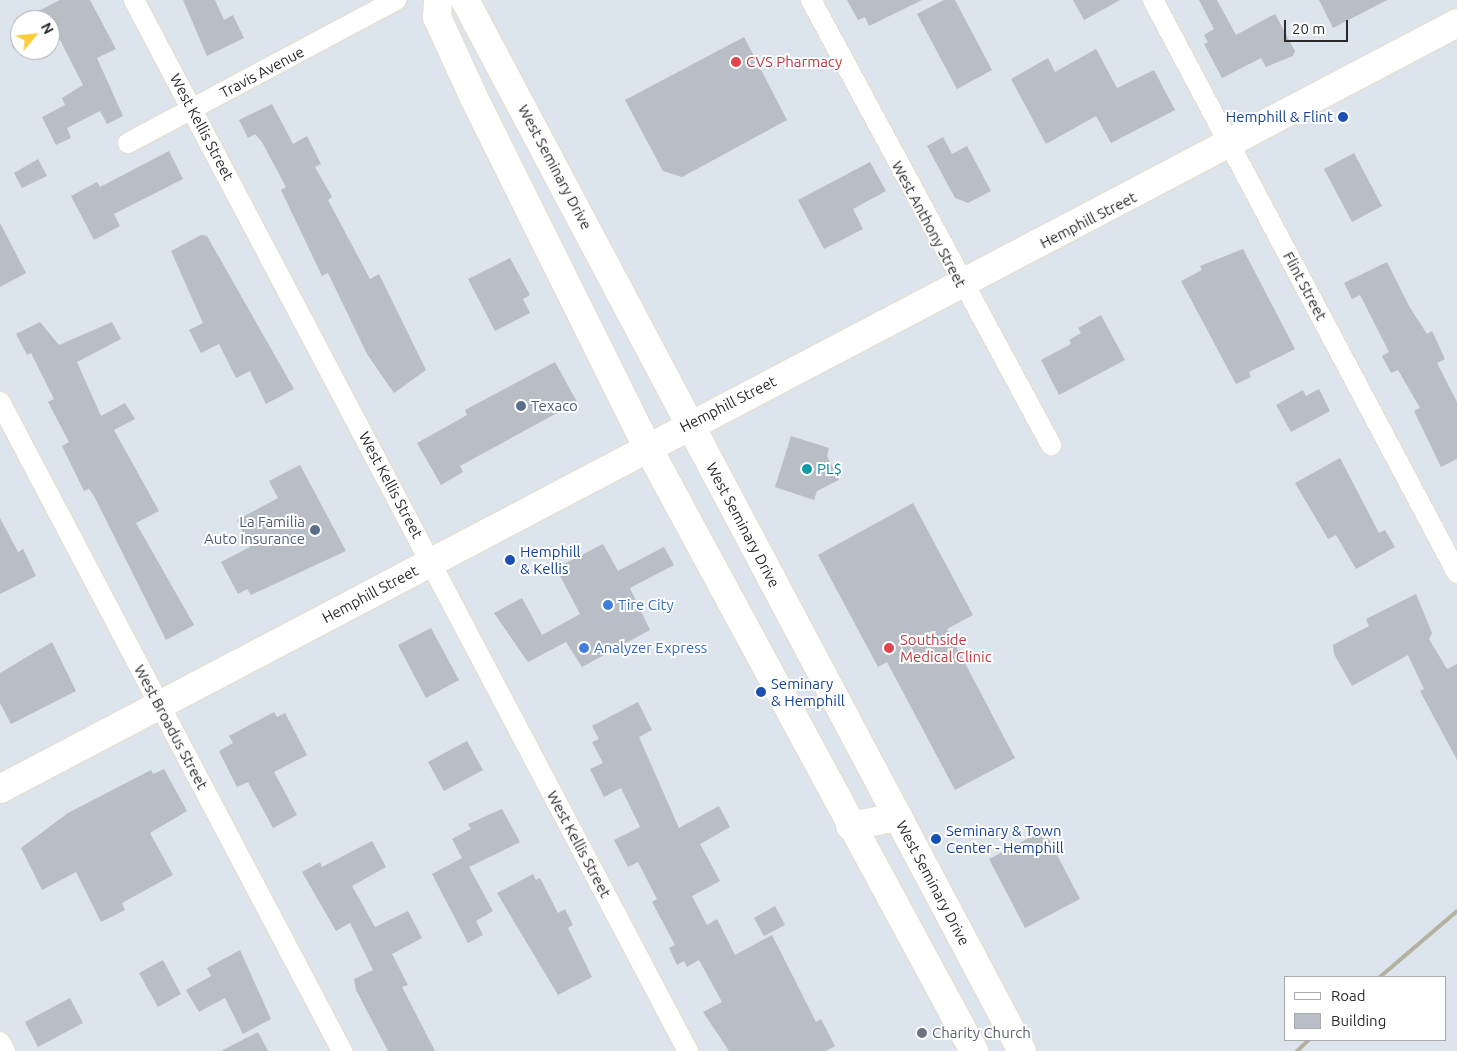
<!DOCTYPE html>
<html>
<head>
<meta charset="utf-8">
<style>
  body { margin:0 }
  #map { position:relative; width:1457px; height:1051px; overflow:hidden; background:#dce4ed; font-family:Ubuntu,sans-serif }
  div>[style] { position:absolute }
  .building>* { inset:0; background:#b9bdc5 }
  .roads { filter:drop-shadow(1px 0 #e4dfd1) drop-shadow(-1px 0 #e4dfd1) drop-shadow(0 1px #e4dfd1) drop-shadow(0 -1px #e4dfd1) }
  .minor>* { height:20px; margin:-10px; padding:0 10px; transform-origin:10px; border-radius:10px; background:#fff }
  .secondary>* { height:28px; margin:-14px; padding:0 14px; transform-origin:14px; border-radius:14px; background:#fff }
  .rail>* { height:4px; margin:-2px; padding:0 2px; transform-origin:2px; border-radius:2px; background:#b5b19f }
  .dots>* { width:14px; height:14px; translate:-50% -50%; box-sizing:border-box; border:2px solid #fff; border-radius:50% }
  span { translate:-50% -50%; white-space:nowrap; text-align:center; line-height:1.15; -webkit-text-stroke:4px #fff; paint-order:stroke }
  .health-label { font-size:15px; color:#be3a42 }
  .left { translate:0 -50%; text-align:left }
  .street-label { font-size:15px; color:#2a2a2a }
  .transit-label { font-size:15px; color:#164399 }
  .right { translate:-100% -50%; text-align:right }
  .service-label { font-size:15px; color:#4e5e75 }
  .culture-label { font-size:15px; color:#0d838f }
  .shop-label { font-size:15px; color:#366cbe }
  .worship-label { font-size:15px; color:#5b616d }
  .legend { position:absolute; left:1284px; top:976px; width:162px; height:65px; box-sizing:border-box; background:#fff; border:1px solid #aaa; margin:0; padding:6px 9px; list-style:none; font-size:15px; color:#2a2a2a }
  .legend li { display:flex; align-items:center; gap:10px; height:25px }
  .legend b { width:25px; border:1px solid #aaa }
  .north { position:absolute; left:10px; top:10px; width:50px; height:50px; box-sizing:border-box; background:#fff; border:1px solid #aaa; border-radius:50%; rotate:62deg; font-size:14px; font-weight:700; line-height:20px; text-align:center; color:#2a2a2a }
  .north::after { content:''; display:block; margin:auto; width:18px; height:22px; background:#fdcc39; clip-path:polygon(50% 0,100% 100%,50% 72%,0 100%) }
  .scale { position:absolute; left:1284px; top:20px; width:64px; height:22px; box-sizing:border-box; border:2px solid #2a2a2a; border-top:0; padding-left:6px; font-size:15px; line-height:18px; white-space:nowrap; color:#2a2a2a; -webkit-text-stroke:4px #fff; paint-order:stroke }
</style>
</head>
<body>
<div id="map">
  <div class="building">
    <div style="clip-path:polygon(60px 0,90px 0,116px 49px,97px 58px,123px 116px,107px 124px,100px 111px,67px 128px,71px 138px,56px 145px,42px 117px,65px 105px,62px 98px,83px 85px,60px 40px,50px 45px,50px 20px,21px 20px)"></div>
    <div style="clip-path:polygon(183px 0,215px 0,224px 20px,233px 15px,244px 38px,207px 56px)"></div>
    <div style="clip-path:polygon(847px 0,922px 0,869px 26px,865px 17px,858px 20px)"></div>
    <div style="clip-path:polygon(944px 0,955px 0,992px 70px,957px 89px,917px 14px)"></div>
    <div style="clip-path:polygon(1073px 0,1120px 0,1084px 20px)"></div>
    <div style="clip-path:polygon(1199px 0,1217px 0,1236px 35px,1275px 14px,1295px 51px,1293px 56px,1266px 67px,1261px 58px,1222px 78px,1204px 44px,1208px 42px,1204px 35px,1214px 29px)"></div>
    <div style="clip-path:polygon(1319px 0,1387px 0,1333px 28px)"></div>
    <div style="clip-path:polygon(744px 37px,787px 120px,682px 177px,663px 171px,625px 100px)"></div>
    <div style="clip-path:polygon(1096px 49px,1117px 88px,1154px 70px,1175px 110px,1111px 143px,1096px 116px,1046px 144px,1011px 79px,1048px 58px,1055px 72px)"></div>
    <div style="clip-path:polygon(272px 104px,293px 144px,307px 136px,321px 164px,315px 167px,332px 197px,328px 200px,370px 279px,379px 274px,426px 370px,394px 393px,367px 354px,328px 273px,322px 276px,281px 190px,286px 187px,262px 142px,255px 134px,248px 138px,239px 120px)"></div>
    <div style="clip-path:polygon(943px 137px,952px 154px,967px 146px,991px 191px,968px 203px,955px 198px,927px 146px)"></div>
    <div style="clip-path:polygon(169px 151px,183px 179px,114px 214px,120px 226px,94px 240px,71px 196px,97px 182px,100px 187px)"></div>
    <div style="clip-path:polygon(1354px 153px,1382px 206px,1352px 222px,1324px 169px)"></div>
    <div style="clip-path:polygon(38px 159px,47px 176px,22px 188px,14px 173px)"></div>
    <div style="clip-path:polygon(870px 162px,886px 191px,853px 209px,863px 229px,824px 249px,798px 200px)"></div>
    <div style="clip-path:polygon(0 223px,26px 273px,0 287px)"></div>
    <div style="clip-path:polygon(201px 235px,207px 236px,294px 389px,266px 404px,250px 371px,236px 378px,219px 344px,201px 353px,189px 330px,203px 323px,171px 251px)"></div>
    <div style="clip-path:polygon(1243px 249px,1295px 349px,1249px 372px,1251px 377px,1236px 384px,1181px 281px,1202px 270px,1200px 266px)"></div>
    <div style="clip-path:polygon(510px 258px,530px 295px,523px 299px,530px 313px,495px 331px,468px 279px)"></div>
    <div style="clip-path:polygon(1387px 262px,1409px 306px,1427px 334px,1432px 331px,1445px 359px,1437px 363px,1457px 402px,1457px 459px,1441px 467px,1414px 411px,1420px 408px,1398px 370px,1391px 373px,1382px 356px,1389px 352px,1360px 295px,1352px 299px,1344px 283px)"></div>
    <div style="clip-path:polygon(1101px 315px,1125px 360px,1059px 395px,1041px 360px,1071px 344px,1069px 340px,1081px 333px,1078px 328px)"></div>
    <div style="clip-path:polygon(40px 322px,59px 345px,112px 322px,121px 339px,77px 362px,101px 416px,125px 403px,135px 419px,114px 430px,159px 511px,136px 523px,194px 625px,166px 640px,94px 496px,89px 489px,84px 491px,62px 446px,69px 442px,48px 402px,54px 399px,31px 353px,27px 355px,16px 334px)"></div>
    <div style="clip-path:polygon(555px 362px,577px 402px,460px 466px,463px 472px,441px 485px,417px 443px,467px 415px,465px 410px)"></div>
    <div style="clip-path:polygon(1319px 389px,1330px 411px,1291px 432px,1276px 405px,1303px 390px,1306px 396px)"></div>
    <div style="clip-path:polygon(791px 436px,829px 448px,827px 456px,839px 480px,817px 491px,814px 500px,775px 487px)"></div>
    <div style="clip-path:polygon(1340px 458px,1379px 533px,1385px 530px,1395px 547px,1356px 569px,1336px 535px,1328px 539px,1295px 483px)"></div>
    <div style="clip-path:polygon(300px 465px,346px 551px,251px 595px,247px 589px,238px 594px,221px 562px,250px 547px,237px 520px,278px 498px,269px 481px)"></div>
    <div style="clip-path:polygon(913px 503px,973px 615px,947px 629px,1015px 758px,955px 790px,887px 662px,878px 667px,818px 555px)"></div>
    <div style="clip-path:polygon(0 518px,18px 552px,23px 549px,36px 576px,0 594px)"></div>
    <div style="clip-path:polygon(603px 544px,618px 571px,664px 547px,674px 565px,630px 588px,650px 630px,582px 667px,566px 642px,528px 662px,494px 613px,522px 598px,542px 635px,580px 614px,556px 568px)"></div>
    <div style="clip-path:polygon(1416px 594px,1432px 633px,1429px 639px,1447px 669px,1457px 664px,1457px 760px,1420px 691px,1424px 689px,1408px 655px,1352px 686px,1334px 654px,1333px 645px,1369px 626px,1366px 619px)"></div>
    <div style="clip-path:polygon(431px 628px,459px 680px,426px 698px,398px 645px)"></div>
    <div style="clip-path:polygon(52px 642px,76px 691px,11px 724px,0 703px,0 673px)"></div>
    <div style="clip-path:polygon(638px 702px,652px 730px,639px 737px,679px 828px,719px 806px,730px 827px,700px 844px,720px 881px,692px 896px,707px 925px,717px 919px,735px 955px,772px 935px,816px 1022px,821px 1019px,835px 1046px,826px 1051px,729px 1051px,703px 1012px,722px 1002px,699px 960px,687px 967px,684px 961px,677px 965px,669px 948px,675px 945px,652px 902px,657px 899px,638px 862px,628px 867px,614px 840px,640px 827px,621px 788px,604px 797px,590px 769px,603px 763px,592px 742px,599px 739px,592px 726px)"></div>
    <div style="clip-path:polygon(274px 712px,277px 717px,285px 713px,307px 755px,274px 772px,297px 815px,273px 828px,248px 782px,237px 787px,219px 751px,233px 743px,229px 736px)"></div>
    <div style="clip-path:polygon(467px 741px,483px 770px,444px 791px,428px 762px)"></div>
    <div style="clip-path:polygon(164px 769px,187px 811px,150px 833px,173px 875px,122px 903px,125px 910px,101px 922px,76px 872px,42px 890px,21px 848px,68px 813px,151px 770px,153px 774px)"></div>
    <div style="clip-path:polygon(502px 809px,520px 842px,469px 867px,493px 911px,476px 921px,483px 935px,468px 943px,432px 874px,462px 858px,452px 839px,471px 829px,468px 824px)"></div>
    <div style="clip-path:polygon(1044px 830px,1080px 899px,1025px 928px,989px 859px)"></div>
    <div style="clip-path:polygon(372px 841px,386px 867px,352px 886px,375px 927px,408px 911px,422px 938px,392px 954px,408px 985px,402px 987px,435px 1051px,388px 1051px,356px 990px,354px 979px,373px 970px,350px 923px,336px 931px,302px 872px,320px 862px,322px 867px)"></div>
    <div style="clip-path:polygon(533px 874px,536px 880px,540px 878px,558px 913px,565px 909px,573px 925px,568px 928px,592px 977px,558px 995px,497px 893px)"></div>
    <div style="clip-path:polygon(775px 906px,785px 925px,764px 936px,754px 918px)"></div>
    <div style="clip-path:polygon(240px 950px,271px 1019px,243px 1034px,225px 998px,199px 1012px,186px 990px,211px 976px,207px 968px)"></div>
    <div style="clip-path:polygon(163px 960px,181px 994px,158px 1007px,139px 973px)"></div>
    <div style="clip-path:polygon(70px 998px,83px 1023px,38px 1047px,25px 1022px)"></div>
    <div style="clip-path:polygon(258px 1032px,268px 1051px,221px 1051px)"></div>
  </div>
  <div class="roads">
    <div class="minor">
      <div style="left:134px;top:0;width:1188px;rotate:62.21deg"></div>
      <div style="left:811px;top:0;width:506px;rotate:61.66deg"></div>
      <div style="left:1153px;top:0;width:649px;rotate:62.05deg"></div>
      <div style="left:128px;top:143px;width:304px;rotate:-28.1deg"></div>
      <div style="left:0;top:402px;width:734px;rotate:62.21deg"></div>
      <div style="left:0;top:1042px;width:10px;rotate:61deg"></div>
    </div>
    <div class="secondary">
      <div style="left:438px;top:0;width:17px;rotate:93deg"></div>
      <div style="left:437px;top:17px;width:89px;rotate:65.4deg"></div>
      <div style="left:474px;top:98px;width:389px;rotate:63.6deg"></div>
      <div style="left:647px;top:446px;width:688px;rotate:61.61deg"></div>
      <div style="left:465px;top:0;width:1189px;rotate:62.08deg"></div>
      <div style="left:0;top:789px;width:1646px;rotate:-27.73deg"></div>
      <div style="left:850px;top:826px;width:49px;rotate:-10.6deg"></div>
    </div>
  </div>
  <div class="rail">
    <div style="left:1380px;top:977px;width:101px;rotate:-40.6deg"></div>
    <div style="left:1297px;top:1051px;width:16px;rotate:-43deg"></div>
  </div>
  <div class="dots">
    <div style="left:736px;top:62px;background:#e0444e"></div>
    <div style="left:1343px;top:117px;background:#1a4fb4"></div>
    <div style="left:521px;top:406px;background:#5c6f8a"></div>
    <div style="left:807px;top:469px;background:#0f9aa8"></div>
    <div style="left:315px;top:530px;background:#5c6f8a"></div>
    <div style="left:510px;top:560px;background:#1a4fb4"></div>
    <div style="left:608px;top:605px;background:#3f7fe0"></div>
    <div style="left:584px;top:648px;background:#3f7fe0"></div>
    <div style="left:889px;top:648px;background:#e0444e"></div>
    <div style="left:761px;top:692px;background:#1a4fb4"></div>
    <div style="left:936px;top:839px;background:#1a4fb4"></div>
    <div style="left:922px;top:1033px;background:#6b7280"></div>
  </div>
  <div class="health-label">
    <span class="left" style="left:746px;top:62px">CVS Pharmacy</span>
    <span class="left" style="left:900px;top:648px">Southside<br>Medical Clinic</span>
  </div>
  <div class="street-label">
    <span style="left:262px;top:72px;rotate:-28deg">Travis Avenue</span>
    <span style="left:202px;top:127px;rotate:62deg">West Kellis Street</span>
    <span style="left:555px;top:167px;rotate:62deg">West Seminary Drive</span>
    <span style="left:1088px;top:220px;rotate:-27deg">Hemphill Street</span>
    <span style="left:929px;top:224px;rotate:62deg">West Anthony Street</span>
    <span style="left:1305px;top:286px;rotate:62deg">Flint Street</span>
    <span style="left:728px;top:404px;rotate:-27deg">Hemphill Street</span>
    <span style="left:391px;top:485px;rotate:62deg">West Kellis Street</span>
    <span style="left:743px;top:525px;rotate:62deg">West Seminary Drive</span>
    <span style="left:370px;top:594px;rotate:-28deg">Hemphill Street</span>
    <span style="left:171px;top:727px;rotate:62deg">West Broadus Street</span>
    <span style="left:579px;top:844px;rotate:62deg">West Kellis Street</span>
    <span style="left:933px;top:883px;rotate:62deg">West Seminary Drive</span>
  </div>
  <div class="transit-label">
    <span class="right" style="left:1333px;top:117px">Hemphill &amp; Flint</span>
    <span class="left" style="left:520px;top:560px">Hemphill<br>&amp; Kellis</span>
    <span class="left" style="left:771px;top:692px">Seminary<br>&amp; Hemphill</span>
    <span class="left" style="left:946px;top:839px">Seminary &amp; Town<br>Center - Hemphill</span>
  </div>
  <div class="service-label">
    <span class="left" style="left:531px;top:406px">Texaco</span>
    <span class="right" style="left:305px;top:530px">La Familia<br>Auto Insurance</span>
  </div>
  <div class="culture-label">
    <span class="left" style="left:817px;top:469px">PL$</span>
  </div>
  <div class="shop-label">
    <span class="left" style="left:618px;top:605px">Tire City</span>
    <span class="left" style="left:594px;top:648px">Analyzer Express</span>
  </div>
  <div class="worship-label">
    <span class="left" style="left:932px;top:1033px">Charity Church</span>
  </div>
  <ul class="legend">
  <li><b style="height:6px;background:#fff"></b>Road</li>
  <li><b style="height:14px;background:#b9bdc5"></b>Building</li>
  </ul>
  <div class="north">N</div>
  <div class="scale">20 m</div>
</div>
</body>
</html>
